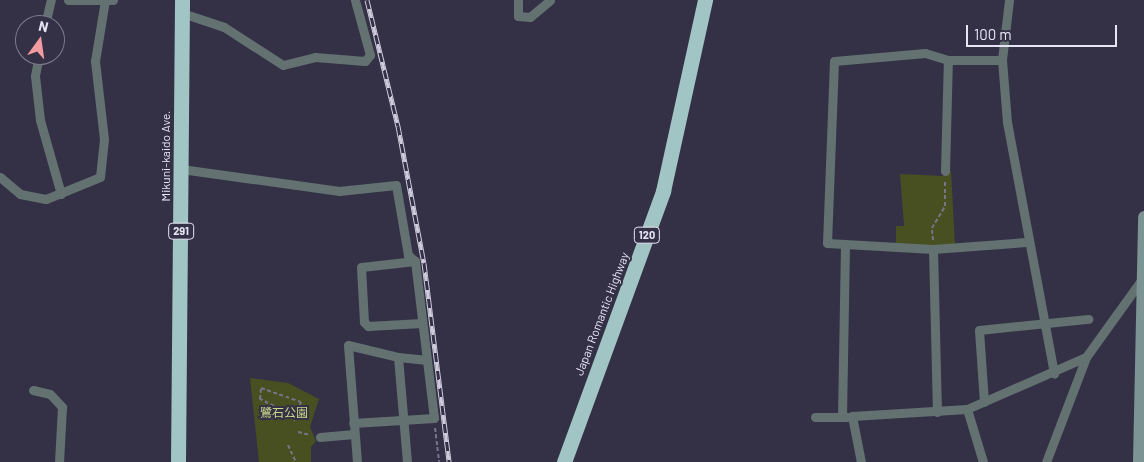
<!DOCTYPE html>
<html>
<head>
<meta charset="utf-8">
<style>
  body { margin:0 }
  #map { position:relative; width:1144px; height:462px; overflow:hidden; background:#343147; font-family:Barlow,"Noto Sans JP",sans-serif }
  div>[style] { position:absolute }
  .green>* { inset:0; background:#484f21 }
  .path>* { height:2px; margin-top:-1px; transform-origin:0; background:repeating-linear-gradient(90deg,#767487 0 4px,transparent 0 6.5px) }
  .street>* { height:9px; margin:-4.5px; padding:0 4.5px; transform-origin:4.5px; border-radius:4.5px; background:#637271 }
  .secondary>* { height:12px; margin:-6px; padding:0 6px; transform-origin:6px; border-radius:6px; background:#7c9493 }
  .highway>* { height:15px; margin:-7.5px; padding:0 7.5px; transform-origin:7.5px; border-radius:7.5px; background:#a1c5c4 }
  .rail>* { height:5px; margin-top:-2.5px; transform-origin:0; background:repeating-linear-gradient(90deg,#343147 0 9px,#ceccdc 0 18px); box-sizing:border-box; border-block:1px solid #ceccdc }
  span { translate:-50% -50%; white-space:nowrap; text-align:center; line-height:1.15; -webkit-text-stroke:4px #343147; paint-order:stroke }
  .shield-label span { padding:1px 4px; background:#343147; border:1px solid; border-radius:4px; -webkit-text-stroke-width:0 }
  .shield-label { font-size:11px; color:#e7e5f4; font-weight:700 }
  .street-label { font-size:12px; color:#e7e5f4 }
  .park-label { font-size:12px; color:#cbd885 }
  .north { position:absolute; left:15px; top:15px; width:50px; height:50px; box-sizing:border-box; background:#343147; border:1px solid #7c798c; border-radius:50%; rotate:14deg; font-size:14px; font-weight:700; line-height:20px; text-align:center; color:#e7e5f4 }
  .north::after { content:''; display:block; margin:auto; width:18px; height:22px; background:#f49b9f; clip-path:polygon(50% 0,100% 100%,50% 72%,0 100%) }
  .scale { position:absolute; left:966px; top:25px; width:151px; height:22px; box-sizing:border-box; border:2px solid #e7e5f4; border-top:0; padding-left:6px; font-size:15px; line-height:18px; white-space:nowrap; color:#e7e5f4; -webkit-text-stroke:4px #343147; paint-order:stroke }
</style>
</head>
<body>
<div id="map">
  <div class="green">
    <div style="clip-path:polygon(943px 171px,951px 171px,955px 245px,896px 247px,896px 226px,904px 226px,900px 174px,943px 176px)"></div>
    <div style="clip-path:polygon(250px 378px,288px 383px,319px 399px,310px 427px,316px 441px,311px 447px,311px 462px,259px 462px)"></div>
  </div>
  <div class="path">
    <div style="left:933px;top:240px;width:12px;rotate:-95deg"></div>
    <div style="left:932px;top:228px;width:26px;rotate:-59deg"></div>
    <div style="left:945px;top:206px;width:25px;rotate:-90deg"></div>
    <div style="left:282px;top:419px;width:15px;rotate:-122deg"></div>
    <div style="left:274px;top:406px;width:16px;rotate:-153deg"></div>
    <div style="left:260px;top:399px;width:11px;rotate:-85deg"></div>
    <div style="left:261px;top:388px;width:42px;rotate:19.3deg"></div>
    <div style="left:301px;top:402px;width:20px;rotate:110deg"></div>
    <div style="left:435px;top:428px;width:34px;rotate:83deg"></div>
    <div style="left:298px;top:432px;width:13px;rotate:13deg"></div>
    <div style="left:288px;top:445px;width:19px;rotate:65deg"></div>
  </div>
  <div class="street">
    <div style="left:68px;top:0;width:45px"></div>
    <div style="left:518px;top:0;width:16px;rotate:90deg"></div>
    <div style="left:518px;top:16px;width:12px;rotate:5deg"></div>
    <div style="left:530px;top:17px;width:26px;rotate:-40deg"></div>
    <div style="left:1009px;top:0;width:60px;rotate:96.7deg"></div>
    <div style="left:1002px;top:60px;width:62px;rotate:85.4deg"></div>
    <div style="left:1007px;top:122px;width:256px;rotate:79.4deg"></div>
    <div style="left:182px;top:13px;width:44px;rotate:18.4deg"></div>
    <div style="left:224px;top:27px;width:70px;rotate:32.8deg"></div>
    <div style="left:283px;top:65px;width:33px;rotate:-14deg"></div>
    <div style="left:315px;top:57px;width:50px;rotate:4.6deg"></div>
    <div style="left:365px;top:61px;width:8px;rotate:-50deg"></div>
    <div style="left:370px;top:55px;width:57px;rotate:-105.3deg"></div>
    <div style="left:45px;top:25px;width:26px;rotate:-77deg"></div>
    <div style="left:39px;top:55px;width:21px;rotate:101deg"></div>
    <div style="left:35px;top:76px;width:44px;rotate:83.5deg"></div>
    <div style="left:40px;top:120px;width:77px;rotate:74.2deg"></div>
    <div style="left:1002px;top:60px;width:54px;rotate:180deg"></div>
    <div style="left:948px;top:60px;width:24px;rotate:-163deg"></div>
    <div style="left:925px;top:53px;width:91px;rotate:175deg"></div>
    <div style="left:834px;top:61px;width:182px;rotate:92.2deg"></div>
    <div style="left:827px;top:243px;width:106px;rotate:3.2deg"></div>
    <div style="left:933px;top:249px;width:93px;rotate:-4.3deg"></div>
    <div style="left:181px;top:169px;width:160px;rotate:7.9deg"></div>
    <div style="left:339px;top:191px;width:57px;rotate:-6deg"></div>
    <div style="left:396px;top:185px;width:71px;rotate:80.3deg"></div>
    <div style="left:408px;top:255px;width:9px;rotate:41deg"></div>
    <div style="left:415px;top:261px;width:158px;rotate:83.1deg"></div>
    <div style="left:434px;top:418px;width:81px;rotate:176.5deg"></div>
    <div style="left:945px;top:171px;width:111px;rotate:-88.5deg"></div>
    <div style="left:0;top:177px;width:26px;rotate:40deg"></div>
    <div style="left:20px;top:194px;width:26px;rotate:11deg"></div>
    <div style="left:46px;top:199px;width:58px;rotate:-22.2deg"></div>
    <div style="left:100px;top:177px;width:38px;rotate:-84deg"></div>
    <div style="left:104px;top:139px;width:79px;rotate:-96.6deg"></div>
    <div style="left:95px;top:61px;width:62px;rotate:-80.7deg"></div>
    <div style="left:933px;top:249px;width:163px;rotate:88.6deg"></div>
    <div style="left:415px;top:261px;width:54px;rotate:173.7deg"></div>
    <div style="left:361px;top:267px;width:55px;rotate:86.9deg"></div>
    <div style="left:364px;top:322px;width:6px;rotate:45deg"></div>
    <div style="left:368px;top:326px;width:54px;rotate:-3.2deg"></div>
    <div style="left:398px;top:357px;width:29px;rotate:6deg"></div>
    <div style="left:33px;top:390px;width:17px;rotate:13deg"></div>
    <div style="left:50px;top:394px;width:18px;rotate:47deg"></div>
    <div style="left:62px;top:407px;width:55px;rotate:93.1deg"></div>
    <div style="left:984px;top:402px;width:72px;rotate:-94deg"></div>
    <div style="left:979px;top:330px;width:110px;rotate:-5.8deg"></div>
    <div style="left:967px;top:409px;width:55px;rotate:73.2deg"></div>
    <div style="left:815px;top:417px;width:32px"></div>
    <div style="left:842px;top:417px;width:170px;rotate:-89deg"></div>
    <div style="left:320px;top:437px;width:34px;rotate:-5deg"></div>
    <div style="left:357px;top:462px;width:117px;rotate:-94.4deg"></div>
    <div style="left:348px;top:345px;width:51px;rotate:13.5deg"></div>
    <div style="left:398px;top:357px;width:105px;rotate:85.1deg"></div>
    <div style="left:861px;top:462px;width:47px;rotate:-101.1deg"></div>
    <div style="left:852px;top:416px;width:115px;rotate:-3.5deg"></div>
    <div style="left:967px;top:409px;width:130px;rotate:-23.6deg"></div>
    <div style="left:1046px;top:462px;width:112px;rotate:-69.1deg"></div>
    <div style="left:1086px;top:357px;width:96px;rotate:-54.3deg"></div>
  </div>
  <div class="secondary">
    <div style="left:1139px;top:462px;width:245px;rotate:-88.8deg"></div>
  </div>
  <div class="highway">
    <div style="left:178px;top:462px;width:462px;rotate:-89.5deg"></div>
    <div style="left:564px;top:462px;width:289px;rotate:-69.9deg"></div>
    <div style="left:663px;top:191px;width:196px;rotate:-77.6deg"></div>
  </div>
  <div class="rail">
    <div style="left:367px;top:0;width:130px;rotate:76.2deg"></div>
    <div style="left:398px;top:126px;width:139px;rotate:79.3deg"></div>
    <div style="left:424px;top:263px;width:201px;rotate:82.8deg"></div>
  </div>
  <div class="shield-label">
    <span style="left:181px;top:231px">291</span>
    <span style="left:647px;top:235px">120</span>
  </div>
  <div class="street-label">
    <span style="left:166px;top:156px;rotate:-90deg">Mikuni-kaido Ave.</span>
    <span style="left:602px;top:314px;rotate:-69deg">Japan Romantic Highway</span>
  </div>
  <div class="park-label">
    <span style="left:284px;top:413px">鷺石公園</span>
  </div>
  <div class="north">N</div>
  <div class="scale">100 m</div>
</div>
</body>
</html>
